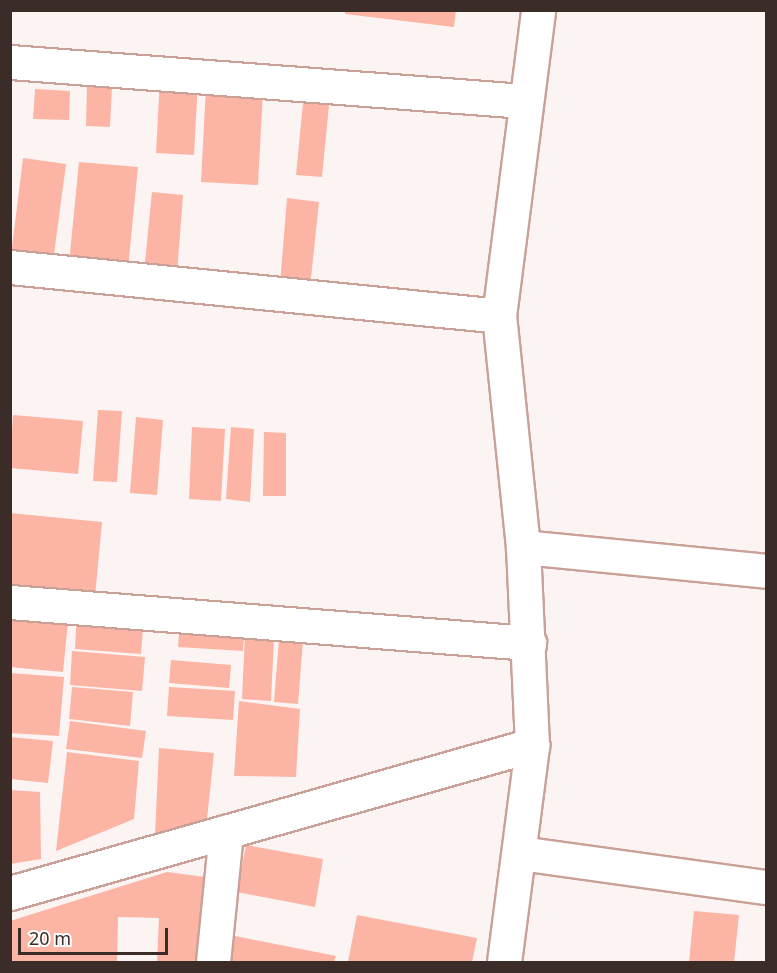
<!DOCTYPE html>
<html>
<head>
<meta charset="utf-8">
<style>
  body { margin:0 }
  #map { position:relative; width:777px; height:973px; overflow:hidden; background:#fcf4f2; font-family:"Noto Sans",sans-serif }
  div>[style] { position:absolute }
  .building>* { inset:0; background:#fcb4a4 }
  .roads { filter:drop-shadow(2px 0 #c9a197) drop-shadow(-2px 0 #c9a197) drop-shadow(0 2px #c9a197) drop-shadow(0 -2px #c9a197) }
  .street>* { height:33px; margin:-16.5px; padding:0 16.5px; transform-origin:16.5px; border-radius:16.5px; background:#fff }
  span { translate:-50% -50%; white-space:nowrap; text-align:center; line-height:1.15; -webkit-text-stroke:6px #fff; paint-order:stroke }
  .frame { position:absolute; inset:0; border:12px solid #3c2c28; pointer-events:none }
  .scale { position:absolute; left:18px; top:928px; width:150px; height:27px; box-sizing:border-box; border:3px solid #3c2c28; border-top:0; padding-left:8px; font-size:18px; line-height:21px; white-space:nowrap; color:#3c2c28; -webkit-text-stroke:4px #fff; paint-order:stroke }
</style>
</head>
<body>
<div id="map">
  <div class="building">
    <div style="clip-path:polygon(345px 10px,456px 10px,454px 27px,345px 14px)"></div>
    <div style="clip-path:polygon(160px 79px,198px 81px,194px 155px,156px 153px)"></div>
    <div style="clip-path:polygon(87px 85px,112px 86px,110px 127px,86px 126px)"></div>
    <div style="clip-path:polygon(206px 87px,263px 90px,258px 185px,201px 182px)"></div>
    <div style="clip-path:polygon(35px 89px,70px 91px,69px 120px,33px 119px)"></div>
    <div style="clip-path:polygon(303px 103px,329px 105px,322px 177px,296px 175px)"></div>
    <div style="clip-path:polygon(23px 158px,66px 164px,53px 262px,11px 256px)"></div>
    <div style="clip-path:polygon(79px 162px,138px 167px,128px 268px,69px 263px)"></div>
    <div style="clip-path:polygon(152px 192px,183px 195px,177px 274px,144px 272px)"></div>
    <div style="clip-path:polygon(287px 198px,319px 202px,310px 288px,280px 284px)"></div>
    <div style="clip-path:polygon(98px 410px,122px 411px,117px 482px,93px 481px)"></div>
    <div style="clip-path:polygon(13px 415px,83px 421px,78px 474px,10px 468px)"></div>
    <div style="clip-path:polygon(136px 417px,163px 420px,157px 495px,130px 493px)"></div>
    <div style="clip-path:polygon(192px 427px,225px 429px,221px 501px,189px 499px)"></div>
    <div style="clip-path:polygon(231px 427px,254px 429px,250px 502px,226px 499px)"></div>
    <div style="clip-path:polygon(264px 432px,286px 433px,286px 496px,263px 496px)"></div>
    <div style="clip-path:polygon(10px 513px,102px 522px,95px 597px,10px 589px)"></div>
    <div style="clip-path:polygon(10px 606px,69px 611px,63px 672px,10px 667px)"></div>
    <div style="clip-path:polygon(77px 610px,144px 614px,141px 654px,75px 649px)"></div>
    <div style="clip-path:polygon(180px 622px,245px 626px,243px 651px,178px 647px)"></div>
    <div style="clip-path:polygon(245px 635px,274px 637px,271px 701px,242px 699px)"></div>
    <div style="clip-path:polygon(279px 639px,303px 640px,298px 704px,274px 702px)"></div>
    <div style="clip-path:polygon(72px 651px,145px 657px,142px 691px,70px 685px)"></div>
    <div style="clip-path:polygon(171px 660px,231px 665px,229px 688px,169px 683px)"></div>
    <div style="clip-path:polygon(10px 673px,64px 677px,59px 736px,10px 733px)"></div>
    <div style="clip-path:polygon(72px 687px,133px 692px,130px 726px,69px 719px)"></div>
    <div style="clip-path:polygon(169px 687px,235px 691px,233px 720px,167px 716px)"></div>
    <div style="clip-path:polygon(239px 701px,300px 709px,296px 777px,234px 776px)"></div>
    <div style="clip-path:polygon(70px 721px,146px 731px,142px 758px,66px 749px)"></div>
    <div style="clip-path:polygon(10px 737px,53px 741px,48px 783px,10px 779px)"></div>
    <div style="clip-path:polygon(159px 748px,214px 753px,207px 819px,155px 836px)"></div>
    <div style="clip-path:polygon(67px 752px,139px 761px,134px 819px,56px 851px)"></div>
    <div style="clip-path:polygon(10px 790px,40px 792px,41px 859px,10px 864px)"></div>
    <div style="clip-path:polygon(246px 845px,323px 859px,315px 907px,237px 892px)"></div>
    <div style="clip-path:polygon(167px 872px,205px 877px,196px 962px,157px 962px,159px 918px,118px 917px,117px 962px,10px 962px,10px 921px)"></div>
    <div style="clip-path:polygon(694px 911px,739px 915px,734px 962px,689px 962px)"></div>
    <div style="clip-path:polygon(357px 915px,477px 938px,472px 962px,348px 962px)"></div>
    <div style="clip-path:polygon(230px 935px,336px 956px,334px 962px,225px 962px)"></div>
  </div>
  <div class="roads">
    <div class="street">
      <div style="left:10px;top:62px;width:515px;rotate:4.34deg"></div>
      <div style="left:10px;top:267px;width:491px;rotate:5.7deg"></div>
      <div style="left:523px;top:547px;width:244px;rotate:5.6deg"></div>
      <div style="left:10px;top:602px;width:521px;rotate:4.52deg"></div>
      <div style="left:520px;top:853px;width:248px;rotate:7.9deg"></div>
      <div style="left:10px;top:893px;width:543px;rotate:-15.83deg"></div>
      <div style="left:213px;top:962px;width:131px;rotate:-84.3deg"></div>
      <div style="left:504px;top:962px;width:219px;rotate:-82.6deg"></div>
      <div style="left:532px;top:745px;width:198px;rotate:-92.6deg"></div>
      <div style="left:523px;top:547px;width:232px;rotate:-95.9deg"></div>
      <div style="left:499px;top:316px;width:308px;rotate:-82.7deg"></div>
    </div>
  </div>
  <div class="frame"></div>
  <div class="scale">20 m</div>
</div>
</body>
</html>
